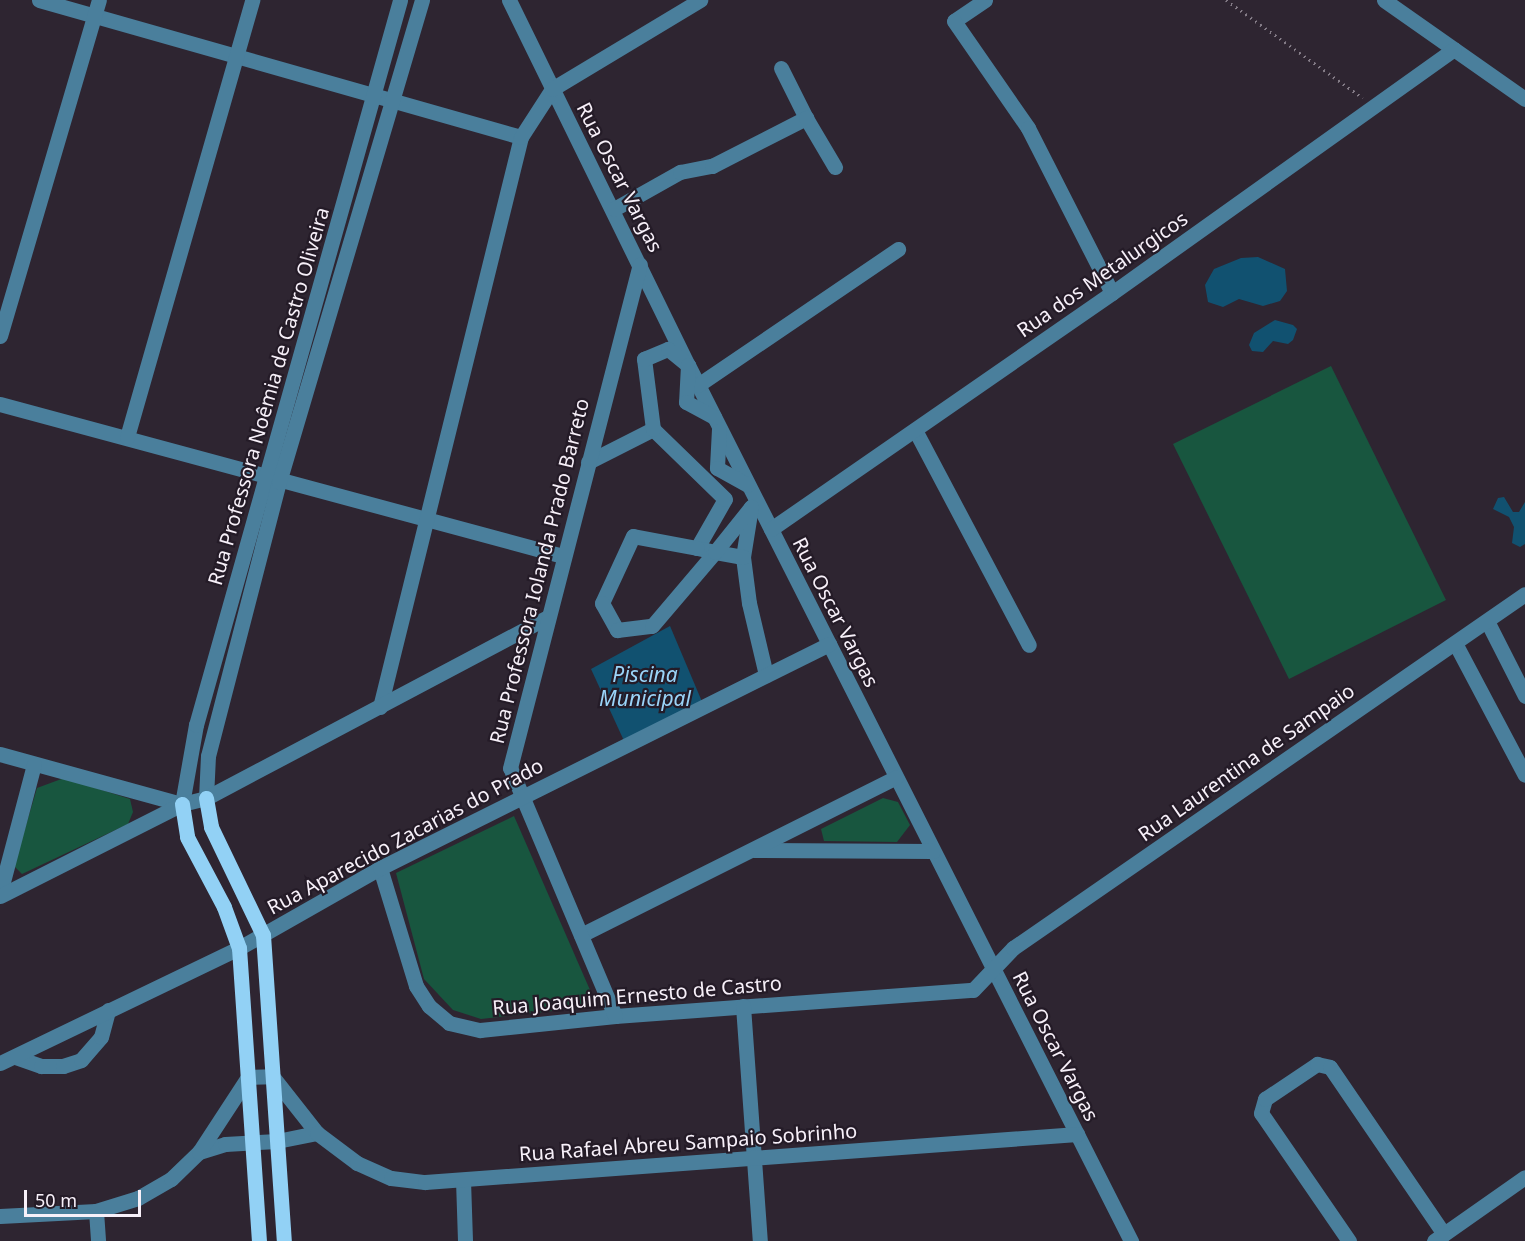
<!DOCTYPE html>
<html>
<head>
<meta charset="utf-8">
<style>
  body { margin:0 }
  #map { position:relative; width:1525px; height:1241px; overflow:hidden; background:#2e2531; font-family:"Noto Sans",sans-serif }
  div>[style] { position:absolute }
  .green>* { inset:0; background:#18563f }
  .water>* { inset:0; background:#115170 }
  .path>* { height:3px; margin-top:-1.5px; transform-origin:0; background:repeating-linear-gradient(90deg,#847c87 0 1.5px,transparent 0 6px) }
  .minor>* { height:15px; margin:-7.5px; padding:0 7.5px; transform-origin:7.5px; border-radius:7.5px; background:#4a7f9c }
  .major>* { height:15px; margin:-7.5px; padding:0 7.5px; transform-origin:7.5px; border-radius:7.5px; background:#92d1f5 }
  span { translate:-50% -50%; white-space:nowrap; text-align:center; line-height:1.15; -webkit-text-stroke:4.5px #241b27; paint-order:stroke }
  .street-label { font-size:20px; color:#f7f0f9 }
  .water-label { font-size:21px; color:#9ad4f8; font-style:italic }
  .scale { position:absolute; left:24px; top:1190px; width:117px; height:27px; box-sizing:border-box; border:3px solid #f7f0f9; border-top:0; padding-left:8px; font-size:18px; line-height:21px; white-space:nowrap; color:#f7f0f9; -webkit-text-stroke:4px #241b27; paint-order:stroke }
</style>
</head>
<body>
<div id="map">
  <div class="green">
    <div style="clip-path:polygon(1331px 366px,1446px 600px,1289px 679px,1173px 444px)"></div>
    <div style="clip-path:polygon(64px 778px,130px 799px,133px 812px,128px 824px,22px 874px,14px 866px,37px 788px)"></div>
    <div style="clip-path:polygon(883px 798px,898px 802px,910px 825px,897px 842px,824px 841px,821px 829px)"></div>
    <div style="clip-path:polygon(514px 816px,597px 1006px,481px 1019px,453px 1010px,424px 979px,396px 873px)"></div>
  </div>
  <div class="water">
    <div style="clip-path:polygon(1258px 257px,1285px 269px,1287px 291px,1280px 301px,1263px 306px,1239px 299px,1223px 307px,1208px 302px,1205px 285px,1214px 269px,1241px 258px)"></div>
    <div style="clip-path:polygon(1275px 320px,1293px 325px,1297px 329px,1293px 340px,1288px 344px,1273px 341px,1263px 352px,1252px 351px,1249px 345px,1254px 333px)"></div>
    <div style="clip-path:polygon(1504px 497px,1513px 512px,1519px 512px,1525px 502px,1525px 544px,1520px 547px,1512px 543px,1514px 527px,1509px 517px,1493px 509px,1498px 498px)"></div>
    <div style="clip-path:polygon(670px 626px,703px 704px,625px 743px,591px 669px)"></div>
  </div>
  <div class="path">
    <div style="left:1226px;top:0;width:168px;rotate:35.6deg"></div>
  </div>
  <div class="minor">
    <div style="left:39px;top:0;width:501px;rotate:15.87deg"></div>
    <div style="left:509px;top:0;width:407px;rotate:63.9deg"></div>
    <div style="left:688px;top:365px;width:982px;rotate:63.17deg"></div>
    <div style="left:985px;top:0;width:37px;rotate:146deg"></div>
    <div style="left:954px;top:21px;width:130px;rotate:55.3deg"></div>
    <div style="left:1028px;top:128px;width:185px;rotate:63deg"></div>
    <div style="left:1384px;top:0;width:172px;rotate:35.1deg"></div>
    <div style="left:781px;top:68px;width:56px;rotate:63.4deg"></div>
    <div style="left:614px;top:209px;width:76px;rotate:-29.3deg"></div>
    <div style="left:680px;top:172px;width:33px;rotate:-11deg"></div>
    <div style="left:712px;top:166px;width:106px;rotate:-27.1deg"></div>
    <div style="left:806px;top:118px;width:57px;rotate:59.4deg"></div>
    <div style="left:0;top:336px;width:350px;rotate:-73.6deg"></div>
    <div style="left:698px;top:385px;width:242px;rotate:-34.2deg"></div>
    <div style="left:0;top:404px;width:583px;rotate:15.11deg"></div>
    <div style="left:719px;top:429px;width:39px;rotate:93deg"></div>
    <div style="left:717px;top:468px;width:35px;rotate:29deg"></div>
    <div style="left:915px;top:430px;width:243px;rotate:62.1deg"></div>
    <div style="left:127px;top:437px;width:455px;rotate:-74deg"></div>
    <div style="left:588px;top:462px;width:73px;rotate:-26.9deg"></div>
    <div style="left:751px;top:507px;width:51px;rotate:99.1deg"></div>
    <div style="left:743px;top:557px;width:46px;rotate:82.6deg"></div>
    <div style="left:749px;top:603px;width:74px;rotate:76.7deg"></div>
    <div style="left:771px;top:529px;width:415px;rotate:-34.7deg"></div>
    <div style="left:1112px;top:293px;width:420px;rotate:-35.5deg"></div>
    <div style="left:697px;top:548px;width:56px;rotate:-60.3deg"></div>
    <div style="left:725px;top:499px;width:100px;rotate:-135.8deg"></div>
    <div style="left:653px;top:429px;width:71px;rotate:-97.3deg"></div>
    <div style="left:644px;top:359px;width:26px;rotate:-23deg"></div>
    <div style="left:668px;top:349px;width:26px;rotate:39deg"></div>
    <div style="left:688px;top:365px;width:37px;rotate:93deg"></div>
    <div style="left:686px;top:402px;width:32px;rotate:28deg"></div>
    <div style="left:743px;top:557px;width:28px;rotate:-170deg"></div>
    <div style="left:715px;top:552px;width:18px;rotate:-167deg"></div>
    <div style="left:697px;top:548px;width:65px;rotate:-169.4deg"></div>
    <div style="left:633px;top:536px;width:74px;rotate:114.8deg"></div>
    <div style="left:602px;top:603px;width:31px;rotate:61deg"></div>
    <div style="left:617px;top:630px;width:35px;rotate:-7deg"></div>
    <div style="left:652px;top:626px;width:97px;rotate:-49.6deg"></div>
    <div style="left:715px;top:552px;width:58px;rotate:-51.3deg"></div>
    <div style="left:1487px;top:621px;width:84px;rotate:63.1deg"></div>
    <div style="left:1455px;top:643px;width:149px;rotate:62.1deg"></div>
    <div style="left:380px;top:707px;width:587px;rotate:-76.11deg"></div>
    <div style="left:521px;top:137px;width:57px;rotate:-57.1deg"></div>
    <div style="left:552px;top:89px;width:173px;rotate:-31deg"></div>
    <div style="left:0;top:754px;width:189px;rotate:15.4deg"></div>
    <div style="left:182px;top:804px;width:80px;rotate:-80deg"></div>
    <div style="left:196px;top:725px;width:753px;rotate:-74.28deg"></div>
    <div style="left:206px;top:798px;width:42px;rotate:-87.3deg"></div>
    <div style="left:208px;top:756px;width:283px;rotate:-75.5deg"></div>
    <div style="left:279px;top:482px;width:503px;rotate:-73.48deg"></div>
    <div style="left:754px;top:850px;width:179px;rotate:0.3deg"></div>
    <div style="left:380px;top:868px;width:123px;rotate:73deg"></div>
    <div style="left:416px;top:986px;width:24px;rotate:57deg"></div>
    <div style="left:429px;top:1006px;width:26px;rotate:40deg"></div>
    <div style="left:449px;top:1023px;width:32px;rotate:13deg"></div>
    <div style="left:480px;top:1030px;width:136px;rotate:-5.9deg"></div>
    <div style="left:615px;top:1016px;width:359px;rotate:-4.2deg"></div>
    <div style="left:973px;top:990px;width:58px;rotate:-46.4deg"></div>
    <div style="left:1013px;top:948px;width:622px;rotate:-34.66deg"></div>
    <div style="left:0;top:893px;width:133px;rotate:-75.2deg"></div>
    <div style="left:0;top:896px;width:204px;rotate:-26.8deg"></div>
    <div style="left:182px;top:804px;width:25px;rotate:-14deg"></div>
    <div style="left:206px;top:798px;width:387px;rotate:-27.9deg"></div>
    <div style="left:581px;top:935px;width:352px;rotate:-26.6deg"></div>
    <div style="left:743px;top:1006px;width:236px;rotate:85.9deg"></div>
    <div style="left:615px;top:1016px;width:269px;rotate:-112.9deg"></div>
    <div style="left:510px;top:768px;width:520px;rotate:-75.54deg"></div>
    <div style="left:15px;top:1057px;width:28px;rotate:19deg"></div>
    <div style="left:41px;top:1066px;width:22px"></div>
    <div style="left:63px;top:1066px;width:19px;rotate:-18deg"></div>
    <div style="left:81px;top:1060px;width:30px;rotate:-49deg"></div>
    <div style="left:101px;top:1037px;width:28px;rotate:-75deg"></div>
    <div style="left:0;top:1063px;width:265px;rotate:-25.7deg"></div>
    <div style="left:239px;top:948px;width:162px;rotate:-29.6deg"></div>
    <div style="left:380px;top:868px;width:502px;rotate:-26.51deg"></div>
    <div style="left:199px;top:1152px;width:27px;rotate:-17deg"></div>
    <div style="left:225px;top:1144px;width:52px;rotate:-3.3deg"></div>
    <div style="left:277px;top:1141px;width:41px;rotate:-11.3deg"></div>
    <div style="left:463px;top:1180px;width:61px;rotate:88.1deg"></div>
    <div style="left:96px;top:1211px;width:30px;rotate:86deg"></div>
    <div style="left:0;top:1216px;width:96px;rotate:-3deg"></div>
    <div style="left:96px;top:1211px;width:44px;rotate:-17.2deg"></div>
    <div style="left:138px;top:1198px;width:38px;rotate:-30deg"></div>
    <div style="left:171px;top:1179px;width:39px;rotate:-44deg"></div>
    <div style="left:199px;top:1152px;width:90px;rotate:-56.8deg"></div>
    <div style="left:248px;top:1077px;width:24px;rotate:-2deg"></div>
    <div style="left:272px;top:1076px;width:73px;rotate:51.7deg"></div>
    <div style="left:317px;top:1133px;width:50px;rotate:36.9deg"></div>
    <div style="left:357px;top:1163px;width:37px;rotate:24deg"></div>
    <div style="left:391px;top:1178px;width:34px;rotate:7deg"></div>
    <div style="left:425px;top:1182px;width:654px;rotate:-4.21deg"></div>
    <div style="left:1349px;top:1241px;width:155px;rotate:-124.5deg"></div>
    <div style="left:1261px;top:1113px;width:15px;rotate:-74deg"></div>
    <div style="left:1265px;top:1099px;width:63px;rotate:-33.9deg"></div>
    <div style="left:1317px;top:1064px;width:13px;rotate:13deg"></div>
    <div style="left:1330px;top:1067px;width:202px;rotate:55.7deg"></div>
    <div style="left:1434px;top:1241px;width:111px;rotate:-35.1deg"></div>
  </div>
  <div class="major">
    <div style="left:206px;top:798px;width:29px;rotate:80deg"></div>
    <div style="left:211px;top:827px;width:120px;rotate:64.3deg"></div>
    <div style="left:263px;top:935px;width:307px;rotate:86.1deg"></div>
    <div style="left:182px;top:804px;width:33px;rotate:81deg"></div>
    <div style="left:187px;top:837px;width:79px;rotate:62.1deg"></div>
    <div style="left:224px;top:907px;width:44px;rotate:69.9deg"></div>
    <div style="left:239px;top:948px;width:294px;rotate:86.1deg"></div>
  </div>
  <div class="street-label">
    <span style="left:620px;top:177px;rotate:63deg">Rua Oscar Vargas</span>
    <span style="left:1102px;top:274px;rotate:-35deg">Rua dos Metalurgicos</span>
    <span style="left:268px;top:396px;rotate:-74deg">Rua Professora Noêmia de Castro Oliveira</span>
    <span style="left:539px;top:571px;rotate:-76deg">Rua Professora Iolanda Prado Barreto</span>
    <span style="left:836px;top:612px;rotate:63deg">Rua Oscar Vargas</span>
    <span style="left:1246px;top:762px;rotate:-35deg">Rua Laurentina de Sampaio</span>
    <span style="left:405px;top:836px;rotate:-28deg">Rua Aparecido Zacarias do Prado</span>
    <span style="left:637px;top:995px;rotate:-5deg">Rua Joaquim Ernesto de Castro</span>
    <span style="left:1056px;top:1046px;rotate:63deg">Rua Oscar Vargas</span>
    <span style="left:688px;top:1142px;rotate:-4deg">Rua Rafael Abreu Sampaio Sobrinho</span>
  </div>
  <div class="water-label">
    <span style="left:645px;top:686px">Piscina<br>Municipal</span>
  </div>
  <div class="scale">50 m</div>
</div>
</body>
</html>
